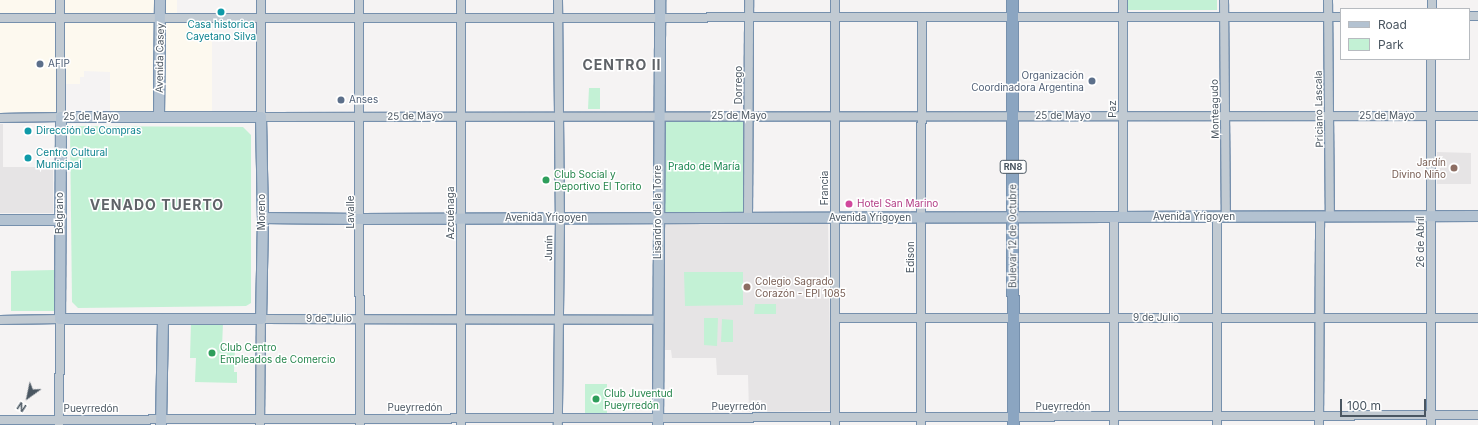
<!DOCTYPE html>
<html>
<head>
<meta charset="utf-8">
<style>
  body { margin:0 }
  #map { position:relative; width:1478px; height:425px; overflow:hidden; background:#f5f3f3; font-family:Inter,sans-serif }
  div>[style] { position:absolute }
  .commercial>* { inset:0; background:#fdf9ef }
  .education>* { inset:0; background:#e6e4e5 }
  .green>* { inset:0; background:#c3f1d5 }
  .roads { filter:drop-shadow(1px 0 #7690ad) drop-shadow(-1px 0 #7690ad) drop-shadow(0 1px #7690ad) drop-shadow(0 -1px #7690ad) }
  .minor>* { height:8px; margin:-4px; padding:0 4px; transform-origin:4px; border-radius:4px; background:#c1cad2 }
  .major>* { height:10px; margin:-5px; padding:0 5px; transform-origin:5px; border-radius:5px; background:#b3c2d1 }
  .highway>* { height:11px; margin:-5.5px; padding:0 5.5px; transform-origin:5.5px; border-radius:5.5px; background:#8ba5c1 }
  .dots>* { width:11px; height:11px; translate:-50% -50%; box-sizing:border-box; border:2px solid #fff; border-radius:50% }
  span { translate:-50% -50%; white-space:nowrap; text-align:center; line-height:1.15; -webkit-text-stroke:3px #fff; paint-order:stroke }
  .shield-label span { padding:1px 3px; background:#fff; border:1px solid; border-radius:3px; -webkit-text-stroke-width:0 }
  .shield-label { font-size:9px; color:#4a5661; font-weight:700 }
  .culture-label { font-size:10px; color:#0d838f }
  .left { translate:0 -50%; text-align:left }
  .street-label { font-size:10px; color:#4a5661 }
  .service-label { font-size:10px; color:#4e5e75 }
  .right { translate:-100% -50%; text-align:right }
  .education-label { font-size:10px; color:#785e54 }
  .park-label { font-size:10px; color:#17864f }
  .leisure-label { font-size:10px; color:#27864d }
  .hotel-label { font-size:10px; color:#b23c85 }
  .district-label { font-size:14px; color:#5f6368; font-weight:700; letter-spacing:1px }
  .legend { position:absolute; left:1340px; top:8px; width:130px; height:52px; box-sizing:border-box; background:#fff; border:1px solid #b7bbc0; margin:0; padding:5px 7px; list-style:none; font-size:12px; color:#4a5661 }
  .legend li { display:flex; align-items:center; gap:8px; height:20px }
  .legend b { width:20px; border:1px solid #b7bbc0 }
  .north { position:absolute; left:8px; top:377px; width:40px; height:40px; -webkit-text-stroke:3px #fff; paint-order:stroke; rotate:213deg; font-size:11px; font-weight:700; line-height:16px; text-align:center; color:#4a5661 }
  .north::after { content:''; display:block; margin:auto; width:14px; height:18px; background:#4a5661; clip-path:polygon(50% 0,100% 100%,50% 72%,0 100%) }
  .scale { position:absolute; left:1340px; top:399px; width:86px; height:18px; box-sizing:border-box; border:2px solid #4a5661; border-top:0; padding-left:5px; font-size:12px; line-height:14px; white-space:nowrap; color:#4a5661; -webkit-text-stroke:3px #fff; paint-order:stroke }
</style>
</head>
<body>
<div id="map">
  <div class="commercial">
    <div style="clip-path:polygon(0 0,177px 0,177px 21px,212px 22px,212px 115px,110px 115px,110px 72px,84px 71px,84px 77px,80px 77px,80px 84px,57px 84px,57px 116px,0 116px)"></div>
  </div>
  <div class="education">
    <div style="clip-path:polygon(0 124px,3px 124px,3px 167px,53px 167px,53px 213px,0 213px)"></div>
    <div style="clip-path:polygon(1437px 152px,1471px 153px,1471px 184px,1437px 184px)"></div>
    <div style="clip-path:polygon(828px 222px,831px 411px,749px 412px,748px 375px,717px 375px,716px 358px,672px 358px,671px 350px,665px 350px,663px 224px)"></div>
  </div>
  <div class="green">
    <div style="clip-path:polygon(1126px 0,1217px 0,1217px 10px,1126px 10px)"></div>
    <div style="clip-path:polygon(589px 88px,600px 88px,600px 109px,588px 109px)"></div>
    <div style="clip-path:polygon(664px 121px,743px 121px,744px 212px,665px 212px)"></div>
    <div style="clip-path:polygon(70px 126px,243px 127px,251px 135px,251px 303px,246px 306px,78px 308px,72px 302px)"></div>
    <div style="clip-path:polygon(54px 270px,54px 311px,11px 311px,11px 271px)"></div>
    <div style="clip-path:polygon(684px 272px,743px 272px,743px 305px,685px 306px)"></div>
    <div style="clip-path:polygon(755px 304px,776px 304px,776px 314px,754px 314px)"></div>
    <div style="clip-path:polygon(704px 318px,718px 318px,717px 346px,704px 345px)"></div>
    <div style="clip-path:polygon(722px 319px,733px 320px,733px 342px,721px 342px)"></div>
    <div style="clip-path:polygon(191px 322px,223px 323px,222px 347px,235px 347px,234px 372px,237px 372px,237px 383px,195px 382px,196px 358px,190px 358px)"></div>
    <div style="clip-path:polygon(585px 384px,607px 384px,607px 413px,585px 413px)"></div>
  </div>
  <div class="roads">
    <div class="minor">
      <div style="left:261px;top:0;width:117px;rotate:90deg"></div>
      <div style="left:261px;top:117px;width:1217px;rotate:-0.05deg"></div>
      <div style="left:359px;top:0;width:425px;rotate:89.9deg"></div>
      <div style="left:461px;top:0;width:425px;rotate:90deg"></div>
      <div style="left:558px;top:0;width:218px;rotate:89.5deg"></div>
      <div style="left:560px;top:218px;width:207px;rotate:90.6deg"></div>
      <div style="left:835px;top:0;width:425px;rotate:90deg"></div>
      <div style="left:1123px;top:0;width:217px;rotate:90deg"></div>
      <div style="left:1224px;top:0;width:217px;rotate:89.5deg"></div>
      <div style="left:1328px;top:0;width:217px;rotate:89.5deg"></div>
      <div style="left:1432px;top:0;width:9px;rotate:90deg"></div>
      <div style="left:1469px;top:16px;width:9px"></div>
      <div style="left:0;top:18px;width:1341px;rotate:-0.04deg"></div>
      <div style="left:0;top:118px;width:61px;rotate:-0.9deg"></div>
      <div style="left:61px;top:117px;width:117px;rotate:-90.5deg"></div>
      <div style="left:748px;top:217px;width:217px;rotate:-89.7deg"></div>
      <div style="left:835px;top:318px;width:643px"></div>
      <div style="left:0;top:320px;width:60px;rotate:-1deg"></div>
      <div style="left:60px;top:319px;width:106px;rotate:90.5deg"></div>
      <div style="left:0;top:420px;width:1478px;rotate:-0.19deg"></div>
      <div style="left:260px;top:425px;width:106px;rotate:-89.5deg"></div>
      <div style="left:261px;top:319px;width:397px;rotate:0.1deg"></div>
      <div style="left:921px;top:425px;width:407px;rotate:-89.9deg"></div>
      <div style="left:1114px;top:425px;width:208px;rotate:-90deg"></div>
      <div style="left:1217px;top:425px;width:208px;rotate:-90deg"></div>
      <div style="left:1319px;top:425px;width:208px;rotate:-89.7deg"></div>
      <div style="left:1431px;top:425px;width:366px;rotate:-90deg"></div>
    </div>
    <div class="major">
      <div style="left:61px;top:117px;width:200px"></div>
      <div style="left:261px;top:117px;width:101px;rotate:88.9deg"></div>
      <div style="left:263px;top:218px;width:101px;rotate:91.1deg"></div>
      <div style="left:261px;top:319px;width:201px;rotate:180deg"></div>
      <div style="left:60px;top:319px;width:202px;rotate:-89.7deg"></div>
      <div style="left:159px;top:117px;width:117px;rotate:-89.5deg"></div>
      <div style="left:263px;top:218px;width:98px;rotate:0.6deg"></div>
      <div style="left:361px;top:219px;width:1117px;rotate:-0.15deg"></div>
      <div style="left:0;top:220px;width:60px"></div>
      <div style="left:161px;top:425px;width:106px;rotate:-88.9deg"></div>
      <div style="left:658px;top:425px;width:425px;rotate:-89.7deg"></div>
    </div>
    <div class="highway">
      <div style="left:1012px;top:0;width:425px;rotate:89.9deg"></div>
    </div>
  </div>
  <div class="dots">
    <div style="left:221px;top:12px;background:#0f9aa8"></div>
    <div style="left:40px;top:64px;background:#5c6f8a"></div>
    <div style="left:1092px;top:81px;background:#5c6f8a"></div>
    <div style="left:341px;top:100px;background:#5c6f8a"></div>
    <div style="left:28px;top:131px;background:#0f9aa8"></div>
    <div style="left:28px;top:158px;background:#0f9aa8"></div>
    <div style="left:1454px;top:168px;background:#8d6e63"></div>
    <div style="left:546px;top:180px;background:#2e9e5b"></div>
    <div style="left:849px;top:204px;background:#d1479c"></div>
    <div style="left:747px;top:287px;background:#8d6e63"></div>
    <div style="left:212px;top:353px;background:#2e9e5b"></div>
    <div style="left:596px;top:399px;background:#2e9e5b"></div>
  </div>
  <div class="shield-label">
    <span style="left:1013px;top:167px">RN8</span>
  </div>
  <div class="culture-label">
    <span style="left:221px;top:30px">Casa historica<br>Cayetano Silva</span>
    <span class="left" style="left:36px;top:131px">Dirección de Compras</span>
    <span class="left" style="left:36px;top:158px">Centro Cultural<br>Municipal</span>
  </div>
  <div class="street-label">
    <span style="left:160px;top:58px;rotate:-89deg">Avenida Casey</span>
    <span style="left:739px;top:85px;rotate:-90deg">Dorrego</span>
    <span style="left:1113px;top:109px;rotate:-90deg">Paz</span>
    <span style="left:1215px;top:109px;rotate:-91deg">Monteagudo</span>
    <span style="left:1319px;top:109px;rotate:-91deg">Priciano Lascala</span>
    <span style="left:415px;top:116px;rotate:-1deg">25 de Mayo</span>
    <span style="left:739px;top:116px">25 de Mayo</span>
    <span style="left:1063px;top:116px">25 de Mayo</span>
    <span style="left:1387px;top:116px">25 de Mayo</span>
    <span style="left:91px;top:117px">25 de Mayo</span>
    <span style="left:825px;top:188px;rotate:-90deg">Francia</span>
    <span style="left:262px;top:212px;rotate:-90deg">Moreno</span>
    <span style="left:351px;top:212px;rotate:-90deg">Lavalle</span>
    <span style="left:658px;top:212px;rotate:-90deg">Lisandro de la Torre</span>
    <span style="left:60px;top:213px;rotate:-90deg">Belgrano</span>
    <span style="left:451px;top:213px;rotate:-90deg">Azcuénaga</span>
    <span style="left:1194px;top:217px">Avenida Yrigoyen</span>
    <span style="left:546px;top:218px">Avenida Yrigoyen</span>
    <span style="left:870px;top:218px">Avenida Yrigoyen</span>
    <span style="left:1013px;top:236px;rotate:-90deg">Bulevar 12 de Octubre</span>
    <span style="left:1421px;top:242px;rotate:-90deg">26 de Abril</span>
    <span style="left:549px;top:248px;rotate:-89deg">Junín</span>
    <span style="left:911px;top:257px;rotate:-90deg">Edison</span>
    <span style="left:1156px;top:318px">9 de Julio</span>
    <span style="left:329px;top:319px">9 de Julio</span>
    <span style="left:739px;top:407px">Pueyrredón</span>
    <span style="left:1063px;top:407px">Pueyrredón</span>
    <span style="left:415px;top:408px">Pueyrredón</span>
    <span style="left:91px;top:409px">Pueyrredón</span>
  </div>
  <div class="service-label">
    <span class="left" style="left:48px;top:64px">AFIP</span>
    <span class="right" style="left:1084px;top:81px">Organización<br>Coordinadora Argentina</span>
    <span class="left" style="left:349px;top:100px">Anses</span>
  </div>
  <div class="education-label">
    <span class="right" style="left:1446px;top:168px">Jardín<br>Divino Niño</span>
    <span class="left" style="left:755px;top:287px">Colegio Sagrado<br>Corazón - EPI 1085</span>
  </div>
  <div class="park-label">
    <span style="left:704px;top:167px">Prado de María</span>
  </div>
  <div class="leisure-label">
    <span class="left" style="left:554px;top:180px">Club Social y<br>Deportivo El Torito</span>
    <span class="left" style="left:220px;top:353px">Club Centro<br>Empleados de Comercio</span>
    <span class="left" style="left:604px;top:399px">Club Juventud<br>Pueyrredón</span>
  </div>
  <div class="hotel-label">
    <span class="left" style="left:857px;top:204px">Hotel San Marino</span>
  </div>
  <div class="district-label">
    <span style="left:622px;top:65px">CENTRO II</span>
    <span style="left:157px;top:205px">VENADO TUERTO</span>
  </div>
  <ul class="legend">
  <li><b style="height:5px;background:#b3c2d1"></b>Road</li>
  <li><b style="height:11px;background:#c3f1d5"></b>Park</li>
  </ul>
  <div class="north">N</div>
  <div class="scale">100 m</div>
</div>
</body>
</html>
